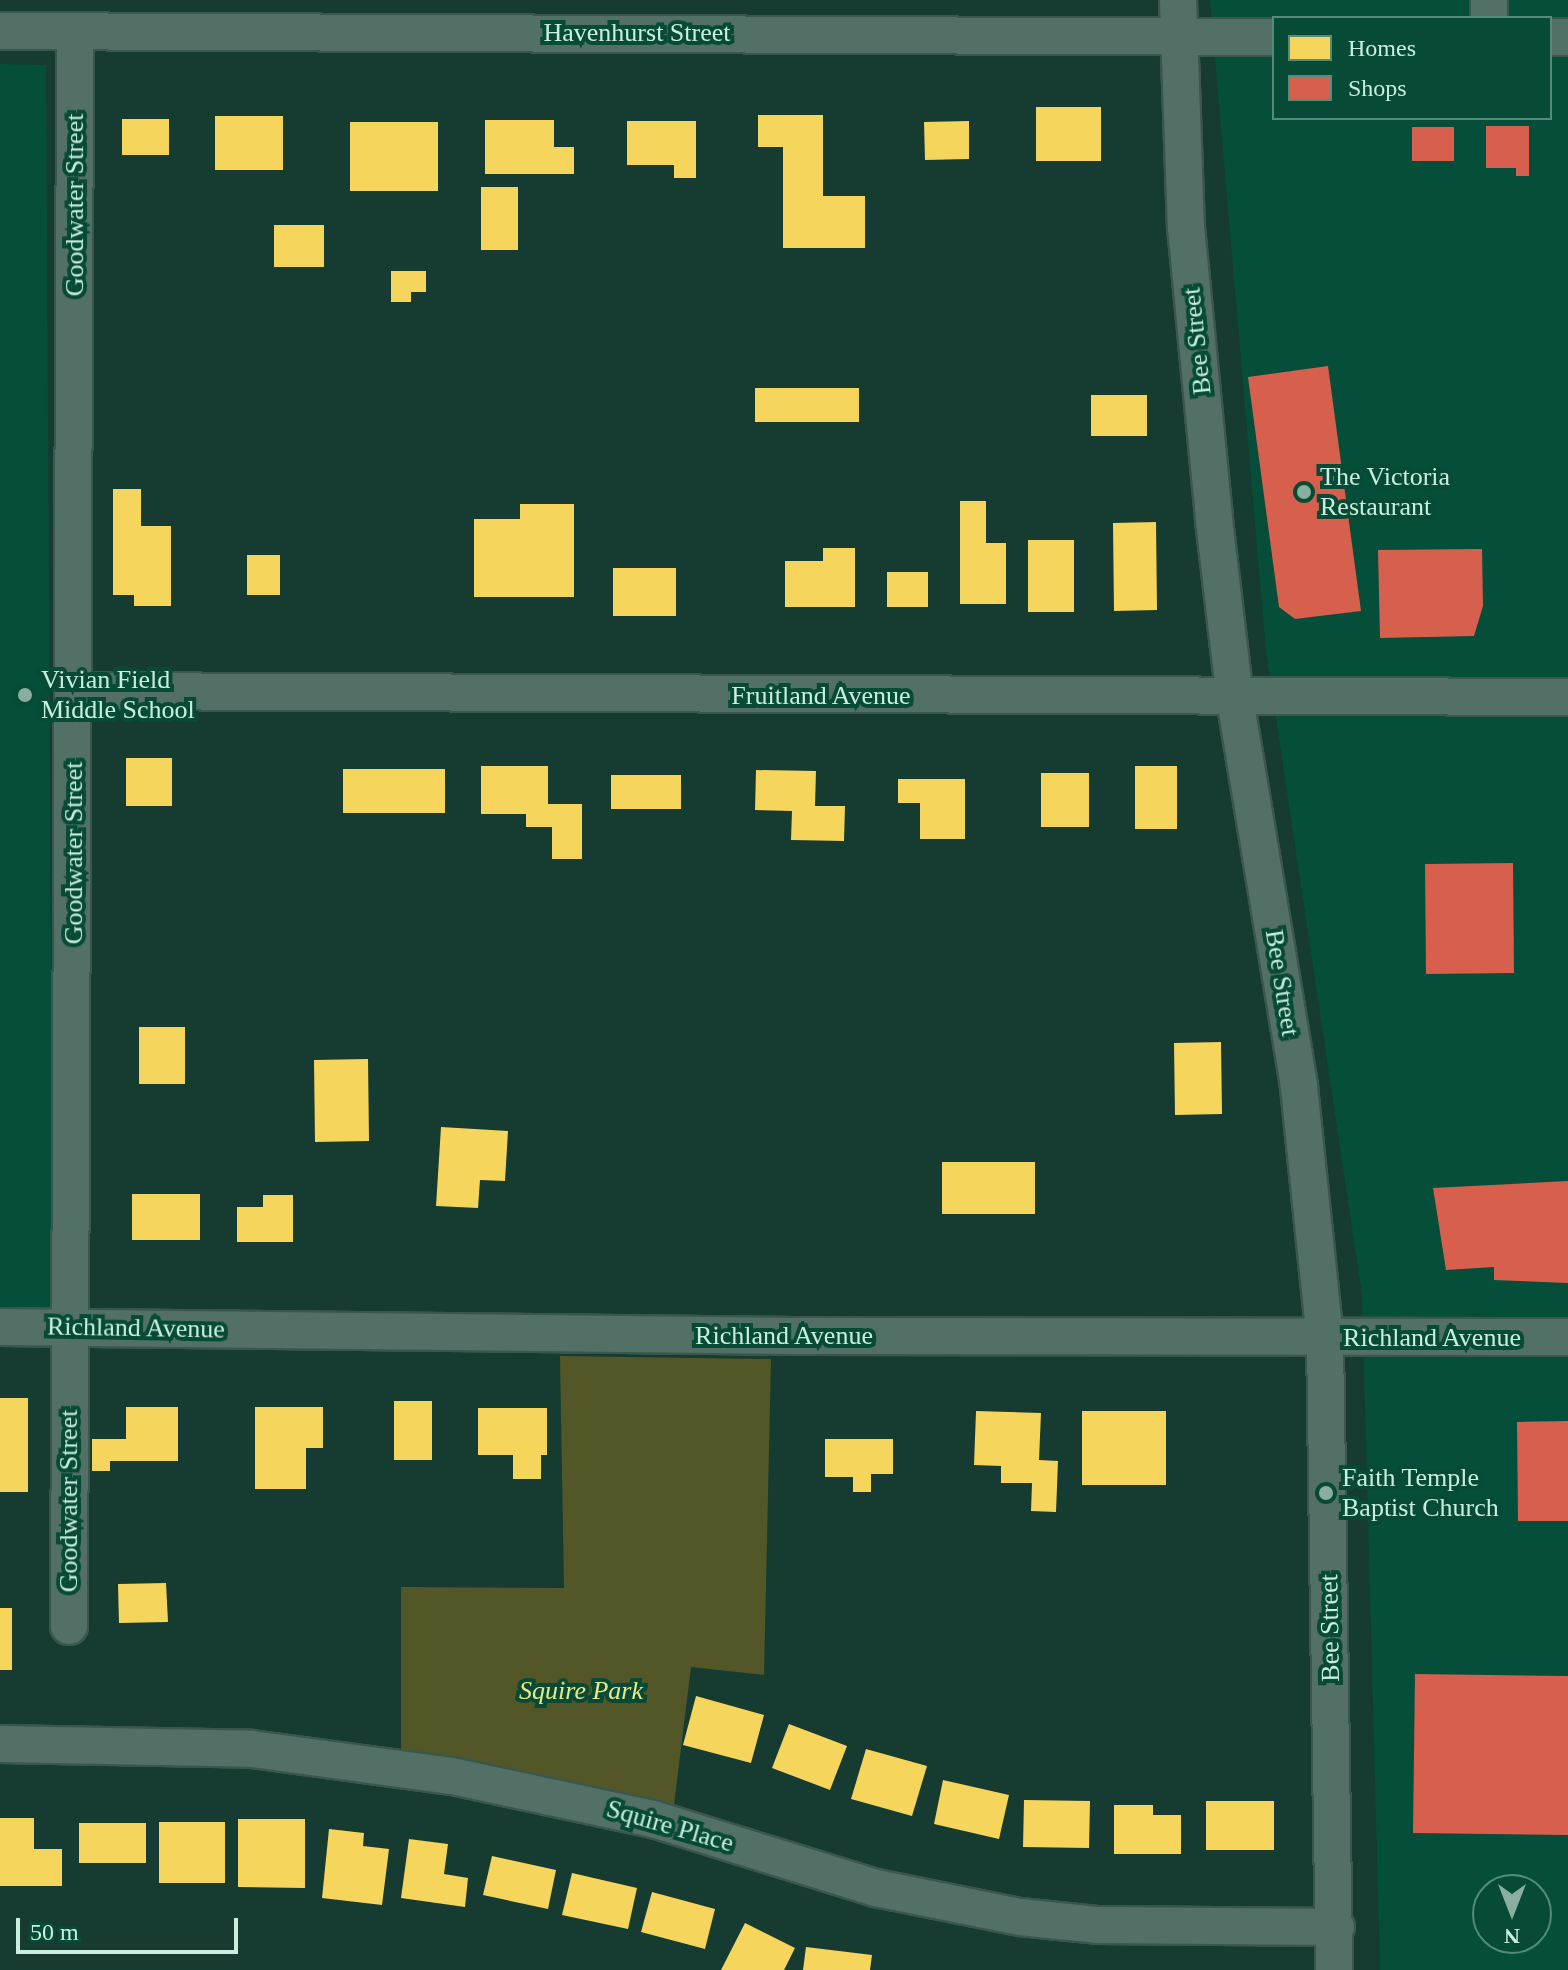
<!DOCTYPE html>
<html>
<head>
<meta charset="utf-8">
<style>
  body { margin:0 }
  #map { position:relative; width:1568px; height:1970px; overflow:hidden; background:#163b30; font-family:Georgia,serif }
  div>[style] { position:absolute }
  .built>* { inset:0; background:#044e3a }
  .green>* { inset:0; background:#535728 }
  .homes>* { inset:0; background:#f6d55c }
  .shops>* { inset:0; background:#d6604d }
  .roads { filter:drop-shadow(2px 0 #3a574d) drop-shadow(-2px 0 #3a574d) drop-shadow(0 2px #3a574d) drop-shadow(0 -2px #3a574d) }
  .minor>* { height:36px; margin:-18px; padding:0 18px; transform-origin:18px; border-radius:18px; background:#527066 }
  .dots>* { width:22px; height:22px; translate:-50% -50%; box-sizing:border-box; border:4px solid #074a36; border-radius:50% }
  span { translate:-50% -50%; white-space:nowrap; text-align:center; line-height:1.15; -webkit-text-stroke:8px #074a36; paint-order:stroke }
  .street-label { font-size:26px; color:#c9eede }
  .poi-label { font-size:26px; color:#c9eede }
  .left { translate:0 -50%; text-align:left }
  .park-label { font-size:26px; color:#ebe887; font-style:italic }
  .legend { position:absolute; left:1272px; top:16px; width:280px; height:104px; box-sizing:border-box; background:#074a36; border:2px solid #558c79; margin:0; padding:10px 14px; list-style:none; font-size:24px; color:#c9eede }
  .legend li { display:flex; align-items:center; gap:16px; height:40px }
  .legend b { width:40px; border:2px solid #558c79 }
  .north { position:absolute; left:1472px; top:1874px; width:80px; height:80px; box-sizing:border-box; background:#074a36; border:2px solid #558c79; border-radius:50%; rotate:180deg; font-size:22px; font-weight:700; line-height:32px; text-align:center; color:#c9eede }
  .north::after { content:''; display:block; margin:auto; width:28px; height:36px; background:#8aafa1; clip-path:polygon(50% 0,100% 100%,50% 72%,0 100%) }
  .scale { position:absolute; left:16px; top:1918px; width:222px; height:36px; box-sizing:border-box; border:4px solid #c9eede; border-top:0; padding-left:10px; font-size:24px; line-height:28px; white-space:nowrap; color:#c9eede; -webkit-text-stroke:6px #074a36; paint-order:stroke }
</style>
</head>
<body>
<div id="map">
  <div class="built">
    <div style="clip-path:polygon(evenodd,1210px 0,1568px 0,1568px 1970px,1380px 1970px,1362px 1295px,1266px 651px,1210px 0,1274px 18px,1550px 18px,1550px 118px,1274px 118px,1274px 18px,1210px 0,1488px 1890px,1536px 1890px,1536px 1938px,1488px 1938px,1488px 1890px)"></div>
    <div style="clip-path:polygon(0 64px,46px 65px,53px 1327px,0 1326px)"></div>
  </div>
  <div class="green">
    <div style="clip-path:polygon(560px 1356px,771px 1359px,764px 1675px,691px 1667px,672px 1821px,401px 1756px,401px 1587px,564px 1588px)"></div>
  </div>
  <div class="homes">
    <div style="clip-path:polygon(1036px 107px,1101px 107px,1101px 161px,1036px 161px)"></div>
    <div style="clip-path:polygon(758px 115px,823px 115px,823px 196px,865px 196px,865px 248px,783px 248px,783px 147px,758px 147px)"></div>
    <div style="clip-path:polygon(215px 116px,283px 116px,283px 170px,215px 170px)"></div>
    <div style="clip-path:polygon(122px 119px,169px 119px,169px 155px,122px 155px)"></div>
    <div style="clip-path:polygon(485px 120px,554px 120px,554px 147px,574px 147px,574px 174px,485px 174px)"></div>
    <div style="clip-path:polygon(627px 121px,696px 121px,696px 178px,674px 178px,674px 165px,627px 165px)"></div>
    <div style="clip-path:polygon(969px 121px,969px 159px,925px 160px,924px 122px)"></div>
    <div style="clip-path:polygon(350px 122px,438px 122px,438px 191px,350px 191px)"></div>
    <div style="clip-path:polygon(481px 187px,518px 187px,518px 250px,481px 250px)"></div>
    <div style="clip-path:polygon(274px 225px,324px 225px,324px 267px,274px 267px)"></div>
    <div style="clip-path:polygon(391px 271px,426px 271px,426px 292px,411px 292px,411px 302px,391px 302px)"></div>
    <div style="clip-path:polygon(755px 388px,859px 388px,859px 422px,755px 422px)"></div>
    <div style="clip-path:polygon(1091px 395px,1147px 395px,1147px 436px,1091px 436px)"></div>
    <div style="clip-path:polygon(113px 489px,141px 489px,141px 526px,171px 526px,171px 606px,134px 606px,134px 595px,113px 595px)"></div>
    <div style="clip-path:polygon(960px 501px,986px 501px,986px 543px,1006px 543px,1006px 604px,960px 604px)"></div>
    <div style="clip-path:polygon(520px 504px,574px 504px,574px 597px,474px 597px,474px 519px,520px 519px)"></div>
    <div style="clip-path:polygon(1156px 522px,1157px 610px,1114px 611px,1113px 523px)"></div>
    <div style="clip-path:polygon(1028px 540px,1074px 540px,1074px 612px,1028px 612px)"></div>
    <div style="clip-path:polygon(823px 548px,855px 548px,855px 607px,785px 607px,785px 561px,823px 561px)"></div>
    <div style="clip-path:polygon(247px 555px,280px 555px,280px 595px,247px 595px)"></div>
    <div style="clip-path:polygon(613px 568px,676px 568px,676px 616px,613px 616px)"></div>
    <div style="clip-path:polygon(887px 572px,928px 572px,928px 607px,887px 607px)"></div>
    <div style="clip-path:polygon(126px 758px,172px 758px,172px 806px,126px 806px)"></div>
    <div style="clip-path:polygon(481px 766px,548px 766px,548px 804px,582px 804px,582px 859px,552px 859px,552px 827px,526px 827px,526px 814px,481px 814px)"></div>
    <div style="clip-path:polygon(1135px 766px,1177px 766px,1177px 829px,1135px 829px)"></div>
    <div style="clip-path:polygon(343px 769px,445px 769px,445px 813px,343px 813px)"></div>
    <div style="clip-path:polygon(756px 770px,816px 771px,815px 806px,845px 806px,844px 841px,791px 840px,792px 811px,755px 810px)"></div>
    <div style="clip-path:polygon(1041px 773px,1089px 773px,1089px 827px,1041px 827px)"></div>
    <div style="clip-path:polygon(611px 775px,681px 775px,681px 809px,611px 809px)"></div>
    <div style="clip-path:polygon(898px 779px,965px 779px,965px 839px,920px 839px,920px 803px,898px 803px)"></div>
    <div style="clip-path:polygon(139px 1027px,185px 1027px,185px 1084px,139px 1084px)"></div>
    <div style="clip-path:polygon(1221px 1042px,1222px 1114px,1175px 1115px,1174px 1043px)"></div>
    <div style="clip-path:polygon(368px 1059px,369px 1141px,315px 1142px,314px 1060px)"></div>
    <div style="clip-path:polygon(441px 1127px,508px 1131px,505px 1181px,480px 1180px,478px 1208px,436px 1206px)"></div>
    <div style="clip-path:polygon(942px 1162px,1035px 1162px,1035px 1214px,942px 1214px)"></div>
    <div style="clip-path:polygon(132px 1194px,200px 1194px,200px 1240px,132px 1240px)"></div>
    <div style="clip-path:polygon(263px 1195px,293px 1195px,293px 1242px,237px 1242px,237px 1207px,263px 1207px)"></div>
    <div style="clip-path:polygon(0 1398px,28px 1398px,28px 1492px,0 1492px)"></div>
    <div style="clip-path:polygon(394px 1401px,432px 1401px,432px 1460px,394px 1460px)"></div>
    <div style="clip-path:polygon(126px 1407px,178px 1407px,178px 1461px,110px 1461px,110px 1471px,92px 1471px,92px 1439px,126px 1439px)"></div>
    <div style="clip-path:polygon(255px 1407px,323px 1407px,323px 1448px,306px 1448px,306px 1489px,255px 1489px)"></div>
    <div style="clip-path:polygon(478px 1408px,547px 1408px,547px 1455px,541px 1455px,541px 1479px,513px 1479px,513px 1455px,478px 1455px)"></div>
    <div style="clip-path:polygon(976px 1411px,1041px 1413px,1039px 1460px,1058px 1461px,1056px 1512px,1031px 1511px,1032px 1483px,1001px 1483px,1001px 1466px,974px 1465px)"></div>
    <div style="clip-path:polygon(1082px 1411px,1166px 1411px,1166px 1485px,1082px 1485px)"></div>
    <div style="clip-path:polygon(825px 1439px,893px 1439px,893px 1474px,871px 1474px,871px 1492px,853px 1492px,853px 1477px,825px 1477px)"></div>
    <div style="clip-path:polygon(166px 1583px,168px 1622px,119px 1623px,118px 1584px)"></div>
    <div style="clip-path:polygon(0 1608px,12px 1608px,12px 1670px,0 1670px)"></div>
    <div style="clip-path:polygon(696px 1696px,764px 1715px,751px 1763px,683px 1745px)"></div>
    <div style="clip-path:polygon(789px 1724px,847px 1746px,830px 1790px,772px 1768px)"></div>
    <div style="clip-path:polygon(866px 1749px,927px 1766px,912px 1816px,851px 1799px)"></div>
    <div style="clip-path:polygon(943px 1780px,1009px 1795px,999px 1839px,934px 1824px)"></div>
    <div style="clip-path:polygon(1024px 1800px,1090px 1801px,1089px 1848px,1023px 1847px)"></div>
    <div style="clip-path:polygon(1206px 1801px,1274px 1801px,1274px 1850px,1206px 1850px)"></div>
    <div style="clip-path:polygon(1114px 1805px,1153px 1805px,1153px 1815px,1181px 1815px,1181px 1854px,1114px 1854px)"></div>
    <div style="clip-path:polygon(0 1818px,34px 1818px,34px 1849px,62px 1849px,62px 1886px,0 1886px)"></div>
    <div style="clip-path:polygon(238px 1819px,305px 1819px,305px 1888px,238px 1887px)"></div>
    <div style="clip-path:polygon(159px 1822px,225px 1822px,225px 1883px,159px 1883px)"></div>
    <div style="clip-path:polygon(79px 1823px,146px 1823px,146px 1863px,79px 1863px)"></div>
    <div style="clip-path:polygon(329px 1829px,364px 1833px,363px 1846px,389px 1849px,382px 1905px,322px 1898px)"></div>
    <div style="clip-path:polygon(409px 1839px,448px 1844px,444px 1874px,468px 1878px,465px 1907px,401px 1898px)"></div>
    <div style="clip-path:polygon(492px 1856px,556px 1870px,548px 1909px,483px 1895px)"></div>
    <div style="clip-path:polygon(572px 1873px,637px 1888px,628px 1929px,562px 1915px)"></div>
    <div style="clip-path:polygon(652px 1892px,715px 1909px,705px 1949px,641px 1932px)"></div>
    <div style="clip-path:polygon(745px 1923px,795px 1948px,784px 1970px,721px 1970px)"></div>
    <div style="clip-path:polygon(806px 1947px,872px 1955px,870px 1970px,803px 1970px)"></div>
  </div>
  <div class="shops">
    <div style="clip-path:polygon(1486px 126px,1529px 126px,1529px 176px,1516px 176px,1516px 168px,1486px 168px)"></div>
    <div style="clip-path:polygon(1412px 127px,1454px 127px,1454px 161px,1412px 161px)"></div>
    <div style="clip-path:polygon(1328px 366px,1361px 611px,1295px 619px,1279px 607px,1248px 377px)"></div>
    <div style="clip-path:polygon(1482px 549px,1483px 606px,1474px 636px,1380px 638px,1378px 550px)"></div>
    <div style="clip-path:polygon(1513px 863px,1514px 973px,1426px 974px,1425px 864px)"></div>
    <div style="clip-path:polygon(1568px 1181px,1568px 1283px,1494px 1280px,1494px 1267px,1446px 1270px,1433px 1188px)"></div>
    <div style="clip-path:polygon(1568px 1421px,1568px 1521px,1518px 1521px,1517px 1422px)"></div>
    <div style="clip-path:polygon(1415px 1674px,1568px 1676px,1568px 1835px,1413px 1833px)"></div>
  </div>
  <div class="roads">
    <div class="minor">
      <div style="left:1178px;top:0;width:227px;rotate:88deg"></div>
      <div style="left:1186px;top:227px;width:294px;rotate:84.5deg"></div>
      <div style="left:1214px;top:520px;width:180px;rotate:83.3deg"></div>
      <div style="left:1235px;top:699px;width:393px;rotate:80.6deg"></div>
      <div style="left:1299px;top:1087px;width:252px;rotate:84.1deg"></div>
      <div style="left:1325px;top:1338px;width:632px;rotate:89.18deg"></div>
      <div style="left:1489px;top:0;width:18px;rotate:90deg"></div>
      <div style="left:0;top:31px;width:1274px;rotate:0.27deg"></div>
      <div style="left:1550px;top:37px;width:18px"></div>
      <div style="left:75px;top:691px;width:1493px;rotate:0.23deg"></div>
      <div style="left:0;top:1327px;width:794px;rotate:0.65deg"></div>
      <div style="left:794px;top:1336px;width:774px;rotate:0.07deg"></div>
      <div style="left:69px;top:1626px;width:1594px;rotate:-89.78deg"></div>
      <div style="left:0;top:1744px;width:252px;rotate:1.1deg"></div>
      <div style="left:252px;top:1749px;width:202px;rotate:7.7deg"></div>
      <div style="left:452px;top:1776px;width:206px;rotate:12.1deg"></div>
      <div style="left:653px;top:1819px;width:233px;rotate:17.2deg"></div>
      <div style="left:876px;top:1888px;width:147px;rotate:11.4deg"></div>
      <div style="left:1020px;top:1917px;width:77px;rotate:5.9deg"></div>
      <div style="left:1097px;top:1925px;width:239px;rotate:0.5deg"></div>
    </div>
  </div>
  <div class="dots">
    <div style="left:1304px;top:492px;background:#8aafa1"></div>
    <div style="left:25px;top:695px;background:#8aafa1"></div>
    <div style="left:1326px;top:1493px;background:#8aafa1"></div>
  </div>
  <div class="street-label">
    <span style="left:637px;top:33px">Havenhurst Street</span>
    <span style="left:75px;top:205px;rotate:-90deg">Goodwater Street</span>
    <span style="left:1197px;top:341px;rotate:-96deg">Bee Street</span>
    <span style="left:821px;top:696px">Fruitland Avenue</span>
    <span style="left:74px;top:853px;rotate:-90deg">Goodwater Street</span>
    <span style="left:1282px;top:983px;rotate:81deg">Bee Street</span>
    <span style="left:136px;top:1328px;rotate:1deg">Richland Avenue</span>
    <span style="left:784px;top:1336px">Richland Avenue</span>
    <span style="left:1432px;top:1338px">Richland Avenue</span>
    <span style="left:69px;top:1501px;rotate:-90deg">Goodwater Street</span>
    <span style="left:1330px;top:1628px;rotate:-91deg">Bee Street</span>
    <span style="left:670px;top:1826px;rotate:16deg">Squire Place</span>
  </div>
  <div class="poi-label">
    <span class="left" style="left:1320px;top:492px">The Victoria<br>Restaurant</span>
    <span class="left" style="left:41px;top:695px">Vivian Field<br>Middle School</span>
    <span class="left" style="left:1342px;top:1493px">Faith Temple<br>Baptist Church</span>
  </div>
  <div class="park-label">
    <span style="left:581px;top:1691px">Squire Park</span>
  </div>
  <ul class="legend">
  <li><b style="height:22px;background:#f6d55c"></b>Homes</li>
  <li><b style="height:22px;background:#d6604d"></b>Shops</li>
  </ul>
  <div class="north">N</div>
  <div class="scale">50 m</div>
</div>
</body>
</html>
